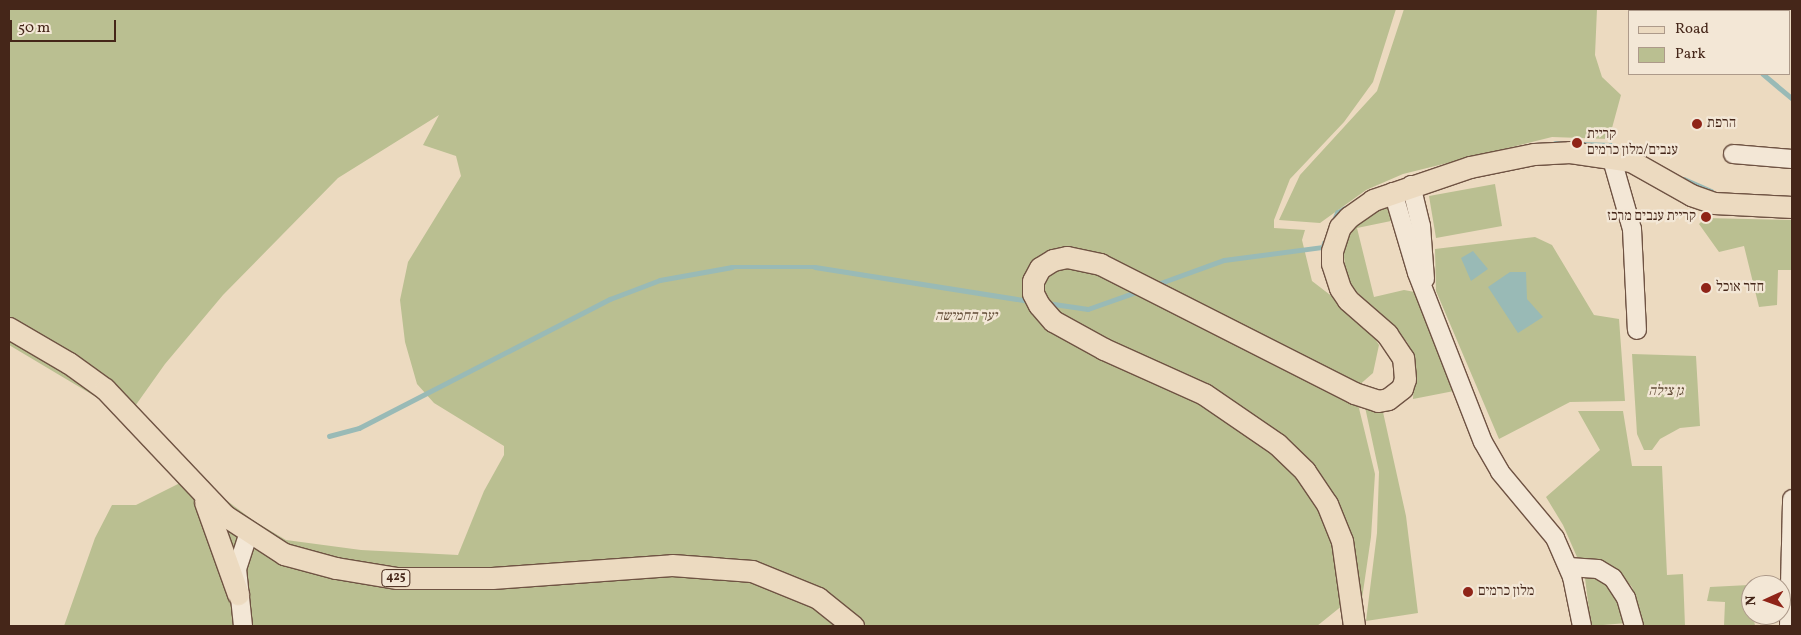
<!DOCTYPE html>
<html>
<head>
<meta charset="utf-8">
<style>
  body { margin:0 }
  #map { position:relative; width:1801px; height:635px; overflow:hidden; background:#ecdac0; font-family:Vollkorn,"Frank Ruhl Libre",serif }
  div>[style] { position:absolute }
  .green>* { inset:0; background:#babf91 }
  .water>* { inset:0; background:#99bab6 }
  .stream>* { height:4.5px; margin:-2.25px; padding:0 2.25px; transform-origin:2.25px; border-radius:2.25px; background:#99bab6 }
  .roads { filter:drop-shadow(1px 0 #6f5343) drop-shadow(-1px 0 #6f5343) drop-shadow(0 1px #6f5343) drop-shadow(0 -1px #6f5343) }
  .minor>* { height:18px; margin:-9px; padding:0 9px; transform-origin:9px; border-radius:9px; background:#f3e7d6 }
  .major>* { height:21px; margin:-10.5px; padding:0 10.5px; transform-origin:10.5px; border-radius:10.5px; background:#ecdac0 }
  .dots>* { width:14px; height:14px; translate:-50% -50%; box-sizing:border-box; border:2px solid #f3e7d6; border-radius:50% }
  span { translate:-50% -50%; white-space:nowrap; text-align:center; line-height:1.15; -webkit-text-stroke:4.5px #f3e7d6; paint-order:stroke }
  .shield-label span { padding:1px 4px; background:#f3e7d6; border:1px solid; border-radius:4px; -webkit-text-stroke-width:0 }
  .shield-label { font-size:12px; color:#452619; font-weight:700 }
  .poi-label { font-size:14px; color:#452619 }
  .left { translate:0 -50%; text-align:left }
  .right { translate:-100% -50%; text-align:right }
  .park-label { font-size:14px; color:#624c37; font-style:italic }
  .frame { position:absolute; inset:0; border:10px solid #452619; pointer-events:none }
  .legend { position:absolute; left:1628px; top:10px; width:162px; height:65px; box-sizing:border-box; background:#f3e7d6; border:1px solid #ad9a8a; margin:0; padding:6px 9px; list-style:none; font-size:15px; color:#452619 }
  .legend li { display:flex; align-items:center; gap:10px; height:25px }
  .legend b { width:25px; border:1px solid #ad9a8a }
  .north { position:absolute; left:1741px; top:575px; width:50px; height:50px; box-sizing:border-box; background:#f3e7d6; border:1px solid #ad9a8a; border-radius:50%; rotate:268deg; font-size:14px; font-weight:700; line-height:20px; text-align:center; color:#452619 }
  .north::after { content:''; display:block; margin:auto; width:18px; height:22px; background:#8f2418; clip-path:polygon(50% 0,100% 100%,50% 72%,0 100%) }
  .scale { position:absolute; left:10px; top:20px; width:106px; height:22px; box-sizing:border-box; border:2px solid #452619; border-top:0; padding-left:6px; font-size:15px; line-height:18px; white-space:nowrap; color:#452619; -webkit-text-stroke:4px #f3e7d6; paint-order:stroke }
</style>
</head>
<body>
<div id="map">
  <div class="green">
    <div style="clip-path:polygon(9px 9px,1396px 9px,1373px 82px,1344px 122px,1290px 179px,1274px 220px,1274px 228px,1305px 230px,1302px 240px,1312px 281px,1364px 321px,1379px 345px,1373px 373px,1357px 387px,1357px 400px,1375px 474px,1371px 537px,1358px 626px,1348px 601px,1317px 626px,64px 626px,95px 538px,112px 505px,136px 505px,194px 476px,254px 521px,286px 540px,361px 550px,458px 555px,484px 491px,504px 455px,504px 446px,434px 403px,417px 384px,405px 342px,400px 300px,408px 262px,461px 176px,456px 156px,423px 145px,439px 115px,338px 178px,223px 295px,165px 364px,128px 416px,9px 345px)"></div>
    <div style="clip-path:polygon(1404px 9px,1597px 9px,1595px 55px,1602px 77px,1621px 95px,1609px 139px,1552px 137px,1403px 174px,1366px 190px,1320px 223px,1279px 220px,1300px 175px,1377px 91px)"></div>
    <div style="clip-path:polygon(1495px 184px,1502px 226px,1436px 238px,1429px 196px)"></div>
    <div style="clip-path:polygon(1387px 204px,1391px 221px,1357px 228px,1374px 297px,1404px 290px,1415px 292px,1454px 391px,1413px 399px,1415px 359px,1407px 342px,1347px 282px,1343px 249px,1350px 231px,1359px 221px)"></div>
    <div style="clip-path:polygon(1705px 218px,1792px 220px,1792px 270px,1778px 270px,1777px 305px,1759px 307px,1744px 246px,1719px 252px,1699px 224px)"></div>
    <div style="clip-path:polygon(1535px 237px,1552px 245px,1594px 315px,1619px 319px,1625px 401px,1570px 402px,1499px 439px,1436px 291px,1435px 249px)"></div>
    <div style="clip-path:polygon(1632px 354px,1696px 356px,1700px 426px,1680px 428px,1660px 439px,1652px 450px,1644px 450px,1637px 434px)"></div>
    <div style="clip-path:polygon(1365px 407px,1383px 412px,1406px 516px,1418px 613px,1366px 621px,1377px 533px,1379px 472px)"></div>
    <div style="clip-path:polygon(1578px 411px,1623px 411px,1632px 466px,1662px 466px,1667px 575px,1683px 574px,1685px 626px,1643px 626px,1632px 587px,1615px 570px,1577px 557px,1563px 525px,1546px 497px,1600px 450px)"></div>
    <div style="clip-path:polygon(1588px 576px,1597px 576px,1611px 585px,1627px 623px,1591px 626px,1585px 578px)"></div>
    <div style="clip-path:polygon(1749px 585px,1755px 626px,1724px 626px,1725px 602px,1707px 601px,1710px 587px)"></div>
  </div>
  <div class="water">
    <div style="clip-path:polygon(1473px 251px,1488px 269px,1471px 281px,1461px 258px)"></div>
    <div style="clip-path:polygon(1510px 272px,1526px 272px,1527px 299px,1543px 317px,1518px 333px,1488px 287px)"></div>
  </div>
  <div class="stream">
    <div style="left:1691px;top:9px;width:2px;rotate:63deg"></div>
    <div style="left:1763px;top:74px;width:38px;rotate:40deg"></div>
    <div style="left:1555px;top:143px;width:56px;rotate:2deg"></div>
    <div style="left:1611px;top:145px;width:13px;rotate:23deg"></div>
    <div style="left:1684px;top:179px;width:30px;rotate:24deg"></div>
    <div style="left:1334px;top:220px;width:8px;rotate:-67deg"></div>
    <div style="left:1337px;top:213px;width:9px;rotate:-32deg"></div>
    <div style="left:1155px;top:285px;width:73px;rotate:-19.9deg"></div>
    <div style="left:1224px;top:260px;width:100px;rotate:-7.5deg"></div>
    <div style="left:1323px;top:247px;width:4px;rotate:-76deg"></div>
    <div style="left:1047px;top:303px;width:41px;rotate:8.3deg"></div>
    <div style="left:1088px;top:309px;width:54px;rotate:-19.4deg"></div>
    <div style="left:329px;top:436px;width:31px;rotate:-15deg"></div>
    <div style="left:359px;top:428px;width:282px;rotate:-27.2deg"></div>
    <div style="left:610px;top:299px;width:53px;rotate:-20.8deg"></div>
    <div style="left:660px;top:280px;width:73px;rotate:-10.2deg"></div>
    <div style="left:732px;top:267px;width:83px"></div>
    <div style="left:815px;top:267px;width:218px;rotate:9deg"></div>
  </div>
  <div class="roads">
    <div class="minor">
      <div style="left:1733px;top:154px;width:59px;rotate:4.8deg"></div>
      <div style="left:1611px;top:156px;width:76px;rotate:74deg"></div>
      <div style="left:1632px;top:229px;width:101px;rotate:87.2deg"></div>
      <div style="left:1411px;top:185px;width:42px;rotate:76.3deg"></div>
      <div style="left:1421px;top:226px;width:53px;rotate:85.7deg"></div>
      <div style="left:1393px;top:192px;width:84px;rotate:73.5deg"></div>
      <div style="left:1417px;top:273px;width:181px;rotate:68.7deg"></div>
      <div style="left:1483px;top:442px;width:34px;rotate:60deg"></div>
      <div style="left:1500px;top:472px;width:86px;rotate:50.2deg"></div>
      <div style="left:1555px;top:538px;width:43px;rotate:66.4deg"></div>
      <div style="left:1572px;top:577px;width:50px;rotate:78.5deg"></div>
      <div style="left:1569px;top:567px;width:29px;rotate:4deg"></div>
      <div style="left:1598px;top:569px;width:17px;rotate:31deg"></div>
      <div style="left:1613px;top:578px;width:24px;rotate:57deg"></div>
      <div style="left:1626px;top:598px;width:29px;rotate:74deg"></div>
      <div style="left:243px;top:626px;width:57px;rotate:-96deg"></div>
      <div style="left:237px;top:569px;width:40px;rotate:-72deg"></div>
      <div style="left:1789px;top:626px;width:127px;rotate:-88.6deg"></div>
    </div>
    <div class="major">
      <div style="left:9px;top:328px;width:69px;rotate:30.3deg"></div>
      <div style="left:69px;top:363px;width:44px;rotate:35.8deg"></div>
      <div style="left:105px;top:389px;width:173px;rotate:46.6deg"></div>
      <div style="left:224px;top:515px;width:72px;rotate:33deg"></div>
      <div style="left:284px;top:554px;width:54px;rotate:15.1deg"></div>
      <div style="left:336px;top:568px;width:62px;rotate:9.3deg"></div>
      <div style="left:397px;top:578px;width:95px"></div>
      <div style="left:492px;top:578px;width:180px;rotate:-4.1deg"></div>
      <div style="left:672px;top:565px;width:80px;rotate:4.3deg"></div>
      <div style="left:752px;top:571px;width:71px;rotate:22.2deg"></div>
      <div style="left:818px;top:598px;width:45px;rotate:38.7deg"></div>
      <div style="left:205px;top:502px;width:98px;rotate:70.3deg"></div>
      <div style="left:1354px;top:626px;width:86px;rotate:-98deg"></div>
      <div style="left:1342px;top:541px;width:40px;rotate:-112deg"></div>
      <div style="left:1327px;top:504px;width:40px;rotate:-124deg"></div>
      <div style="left:1305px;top:471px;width:39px;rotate:-136deg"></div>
      <div style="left:1277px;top:444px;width:88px;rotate:-145.6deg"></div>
      <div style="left:1204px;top:394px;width:110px;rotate:-155.8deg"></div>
      <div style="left:1104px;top:349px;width:58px;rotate:-151.2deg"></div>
      <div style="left:1053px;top:321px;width:21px;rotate:-131deg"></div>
      <div style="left:1039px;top:305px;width:13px;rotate:-117deg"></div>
      <div style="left:1033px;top:293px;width:12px;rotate:-90deg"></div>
      <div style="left:1033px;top:281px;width:15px;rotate:-62deg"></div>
      <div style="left:1040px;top:268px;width:15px;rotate:-32deg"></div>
      <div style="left:1053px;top:260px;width:14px;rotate:-12deg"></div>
      <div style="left:1067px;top:257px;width:34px;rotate:12deg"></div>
      <div style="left:1100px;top:264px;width:285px;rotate:26.9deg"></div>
      <div style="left:1354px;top:393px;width:25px;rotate:18deg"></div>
      <div style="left:1378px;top:401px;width:10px;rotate:-11deg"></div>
      <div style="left:1388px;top:399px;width:18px;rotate:-38deg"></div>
      <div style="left:1402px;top:388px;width:9px;rotate:-72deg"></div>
      <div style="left:1405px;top:379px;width:21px;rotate:-95deg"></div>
      <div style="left:1403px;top:358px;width:29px;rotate:-124deg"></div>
      <div style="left:1387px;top:334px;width:52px;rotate:-138.9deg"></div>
      <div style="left:1348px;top:300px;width:14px;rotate:-124deg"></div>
      <div style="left:1340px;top:288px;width:26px;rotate:-108deg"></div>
      <div style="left:1332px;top:263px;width:12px;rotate:-90deg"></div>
      <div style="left:1332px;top:251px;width:25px;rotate:-72deg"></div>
      <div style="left:1340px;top:227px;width:13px;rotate:-48deg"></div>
      <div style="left:1349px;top:217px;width:29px;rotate:-35deg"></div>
      <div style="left:1373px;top:200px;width:102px;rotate:-18.8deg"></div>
      <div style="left:1470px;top:167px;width:65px;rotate:-11.5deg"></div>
      <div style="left:1534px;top:154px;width:36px;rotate:-3deg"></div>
      <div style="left:1570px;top:152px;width:62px;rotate:8.4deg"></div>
      <div style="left:1631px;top:161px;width:69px;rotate:29.5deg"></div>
      <div style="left:1691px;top:195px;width:24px;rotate:19deg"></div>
      <div style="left:1714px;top:203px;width:78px;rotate:2.9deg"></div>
    </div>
  </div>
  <div class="dots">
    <div style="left:1697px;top:124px;background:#8f2418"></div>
    <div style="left:1577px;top:143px;background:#8f2418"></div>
    <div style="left:1706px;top:217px;background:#8f2418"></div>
    <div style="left:1706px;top:288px;background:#8f2418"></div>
    <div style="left:1468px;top:592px;background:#8f2418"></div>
  </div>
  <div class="shield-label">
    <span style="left:396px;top:578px">425</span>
  </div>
  <div class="poi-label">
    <span class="left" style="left:1707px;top:124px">הרפת</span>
    <span class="left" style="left:1587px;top:143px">קריית<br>ענבים/מלון כרמים</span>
    <span class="right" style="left:1696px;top:217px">קריית ענבים מרכז</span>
    <span class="left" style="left:1716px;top:288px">חדר אוכל</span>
    <span class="left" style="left:1478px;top:592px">מלון כרמים</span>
  </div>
  <div class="park-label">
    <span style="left:966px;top:317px">יער החמישה</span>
    <span style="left:1666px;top:392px">גן צילה</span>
  </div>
  <div class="frame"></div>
  <ul class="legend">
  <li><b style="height:6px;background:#ecdac0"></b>Road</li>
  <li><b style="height:14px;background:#babf91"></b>Park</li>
  </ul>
  <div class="north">N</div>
  <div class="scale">50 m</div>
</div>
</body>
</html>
